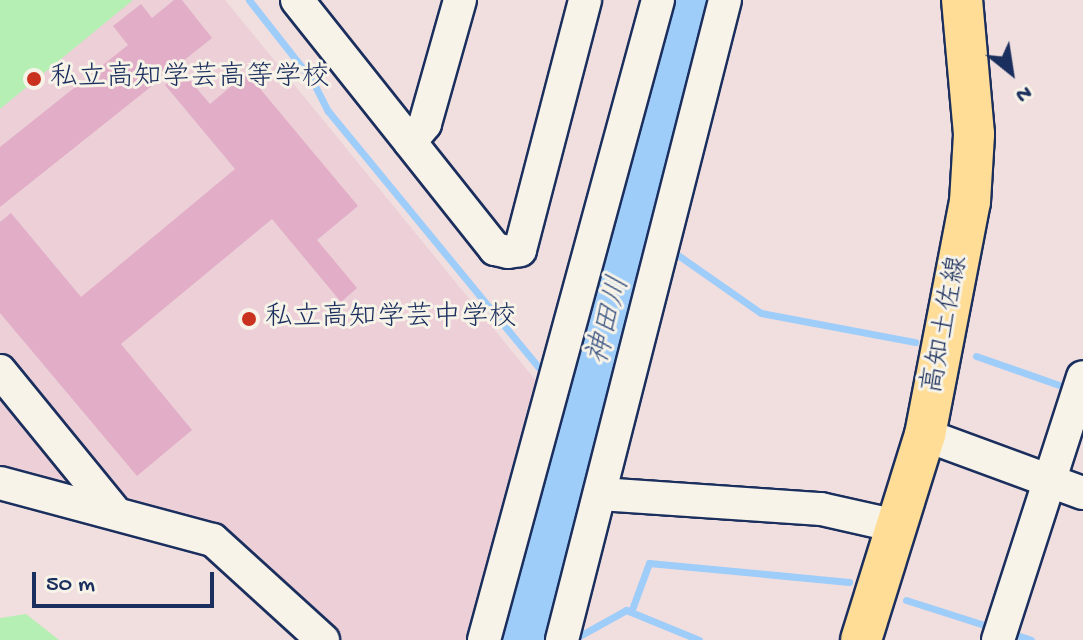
<!DOCTYPE html>
<html>
<head>
<meta charset="utf-8">
<style>
  body { margin:0 }
  #map { position:relative; width:1083px; height:640px; overflow:hidden; background:#f1dede; font-family:"Gochi Hand","Klee One",sans-serif }
  div>[style] { position:absolute }
  .built>* { inset:0; background:#eccfd7 }
  .green>* { inset:0; background:#b6efb3 }
  .stream>* { height:7px; margin:-3.5px; padding:0 3.5px; transform-origin:3.5px; border-radius:3.5px; background:#9fcdfa }
  .river>* { height:44px; margin:-22px; padding:0 22px; transform-origin:22px; border-radius:22px; background:#9fcdfa }
  .building>* { inset:0; background:#e2adc7 }
  .roads { filter:drop-shadow(2px 0 #1b2f5e) drop-shadow(-2px 0 #1b2f5e) drop-shadow(0 2px #1b2f5e) drop-shadow(0 -2px #1b2f5e) }
  .minor>* { height:32px; margin:-16px; padding:0 16px; transform-origin:16px; border-radius:16px; background:#f7f3e8 }
  .major>* { height:40px; margin:-20px; padding:0 20px; transform-origin:20px; border-radius:20px; background:#ffdd96 }
  .dots>* { width:22px; height:22px; translate:-50% -50%; box-sizing:border-box; border:4px solid #f7f3e8; border-radius:50% }
  span { translate:-50% -50%; white-space:nowrap; text-align:center; line-height:1.15; -webkit-text-stroke:6px #f7f3e8; paint-order:stroke }
  .poi-label { font-size:28px; color:#1b2f5e }
  .left { translate:0 -50%; text-align:left }
  .street-label { font-size:28px; color:#1b2f5e }
  .water-label { font-size:30px; color:#3c5685; font-style:italic }
  .north { position:absolute; left:971px; top:32px; width:80px; height:80px; -webkit-text-stroke:6px #f7f3e8; paint-order:stroke; rotate:150deg; font-size:22px; font-weight:700; line-height:32px; text-align:center; color:#1b2f5e }
  .north::after { content:''; display:block; margin:auto; width:28px; height:36px; background:#1b2f5e; clip-path:polygon(50% 0,100% 100%,50% 72%,0 100%) }
  .scale { position:absolute; left:32px; top:572px; width:182px; height:36px; box-sizing:border-box; border:4px solid #1b2f5e; border-top:0; padding-left:10px; font-size:24px; line-height:28px; white-space:nowrap; color:#1b2f5e; -webkit-text-stroke:6px #f7f3e8; paint-order:stroke }
</style>
</head>
<body>
<div id="map">
  <div class="built">
    <div style="clip-path:polygon(0 0,225px 0,542px 388px,476px 640px,342px 640px,221px 531px,0 475px)"></div>
  </div>
  <div class="green">
    <div style="clip-path:polygon(0 0,133px 0,0 109px)"></div>
    <div style="clip-path:polygon(26px 614px,59px 640px,0 640px,0 618px)"></div>
  </div>
  <div class="stream">
    <div style="left:249px;top:0;width:102px;rotate:51.8deg"></div>
    <div style="left:312px;top:80px;width:35px;rotate:63deg"></div>
    <div style="left:328px;top:111px;width:345px;rotate:50.6deg"></div>
    <div style="left:637px;top:224px;width:23px;rotate:40deg"></div>
    <div style="left:672px;top:251px;width:108px;rotate:34.9deg"></div>
    <div style="left:761px;top:313px;width:157px;rotate:10.7deg"></div>
    <div style="left:976px;top:356px;width:100px;rotate:19.3deg"></div>
    <div style="left:562px;top:396px;width:35px;rotate:51deg"></div>
    <div style="left:906px;top:600px;width:92px;rotate:17.7deg"></div>
    <div style="left:631px;top:612px;width:52px;rotate:-69.8deg"></div>
    <div style="left:649px;top:563px;width:201px;rotate:5.4deg"></div>
    <div style="left:1010px;top:633px;width:22px;rotate:18deg"></div>
    <div style="left:574px;top:639px;width:60px;rotate:-29.1deg"></div>
    <div style="left:626px;top:610px;width:79px;rotate:22.3deg"></div>
  </div>
  <div class="river">
    <div style="left:525px;top:640px;width:431px;rotate:-74.9deg"></div>
    <div style="left:637px;top:224px;width:230px;rotate:-76.7deg"></div>
  </div>
  <div class="building">
    <div style="clip-path:polygon(174px 0,182px 0,212px 38px,0 207px,0 147px,128px 45px,113px 26px,141px 4px,152px 18px)"></div>
    <div style="clip-path:polygon(182px 71px,210px 104px,247px 73px,358px 206px,317px 240px,357px 288px,341px 302px,272px 219px,121px 344px,192px 430px,137px 476px,0 313px,0 222px,11px 213px,81px 297px,235px 169px,165px 85px)"></div>
  </div>
  <div class="roads">
    <div class="minor">
      <div style="left:297px;top:0;width:181px;rotate:51.5deg"></div>
      <div style="left:460px;top:0;width:129px;rotate:105.8deg"></div>
      <div style="left:425px;top:124px;width:23px;rotate:130deg"></div>
      <div style="left:410px;top:142px;width:137px;rotate:51.5deg"></div>
      <div style="left:495px;top:249px;width:13px;rotate:13deg"></div>
      <div style="left:508px;top:252px;width:12px;rotate:-9deg"></div>
      <div style="left:520px;top:250px;width:258px;rotate:-75.4deg"></div>
      <div style="left:0;top:371px;width:183px;rotate:50.8deg"></div>
      <div style="left:925px;top:435px;width:168px;rotate:20.2deg"></div>
      <div style="left:0;top:483px;width:220px;rotate:15deg"></div>
      <div style="left:213px;top:540px;width:149px;rotate:42.3deg"></div>
      <div style="left:600px;top:494px;width:222px;rotate:3.9deg"></div>
      <div style="left:821px;top:509px;width:78px;rotate:12.6deg"></div>
      <div style="left:484px;top:640px;width:663px;rotate:-74.79deg"></div>
      <div style="left:562px;top:640px;width:660px;rotate:-75.71deg"></div>
      <div style="left:998px;top:640px;width:276px;rotate:-72.1deg"></div>
    </div>
    <div class="major">
      <div style="left:861px;top:640px;width:215px;rotate:-72.7deg"></div>
      <div style="left:925px;top:435px;width:237px;rotate:-79.1deg"></div>
      <div style="left:970px;top:202px;width:68px;rotate:-86.6deg"></div>
      <div style="left:974px;top:134px;width:135px;rotate:-95.1deg"></div>
    </div>
  </div>
  <div class="dots">
    <div style="left:34px;top:79px;background:#c8321e"></div>
    <div style="left:249px;top:319px;background:#c8321e"></div>
  </div>
  <div class="poi-label">
    <span class="left" style="left:50px;top:79px">私立高知学芸高等学校</span>
    <span class="left" style="left:265px;top:319px">私立高知学芸中学校</span>
  </div>
  <div class="street-label">
    <span style="left:947px;top:325px;rotate:-79deg">高知土佐線</span>
  </div>
  <div class="water-label">
    <span style="left:611px;top:321px;rotate:-75deg">神田川</span>
  </div>
  <div class="north">N</div>
  <div class="scale">50 m</div>
</div>
</body>
</html>
